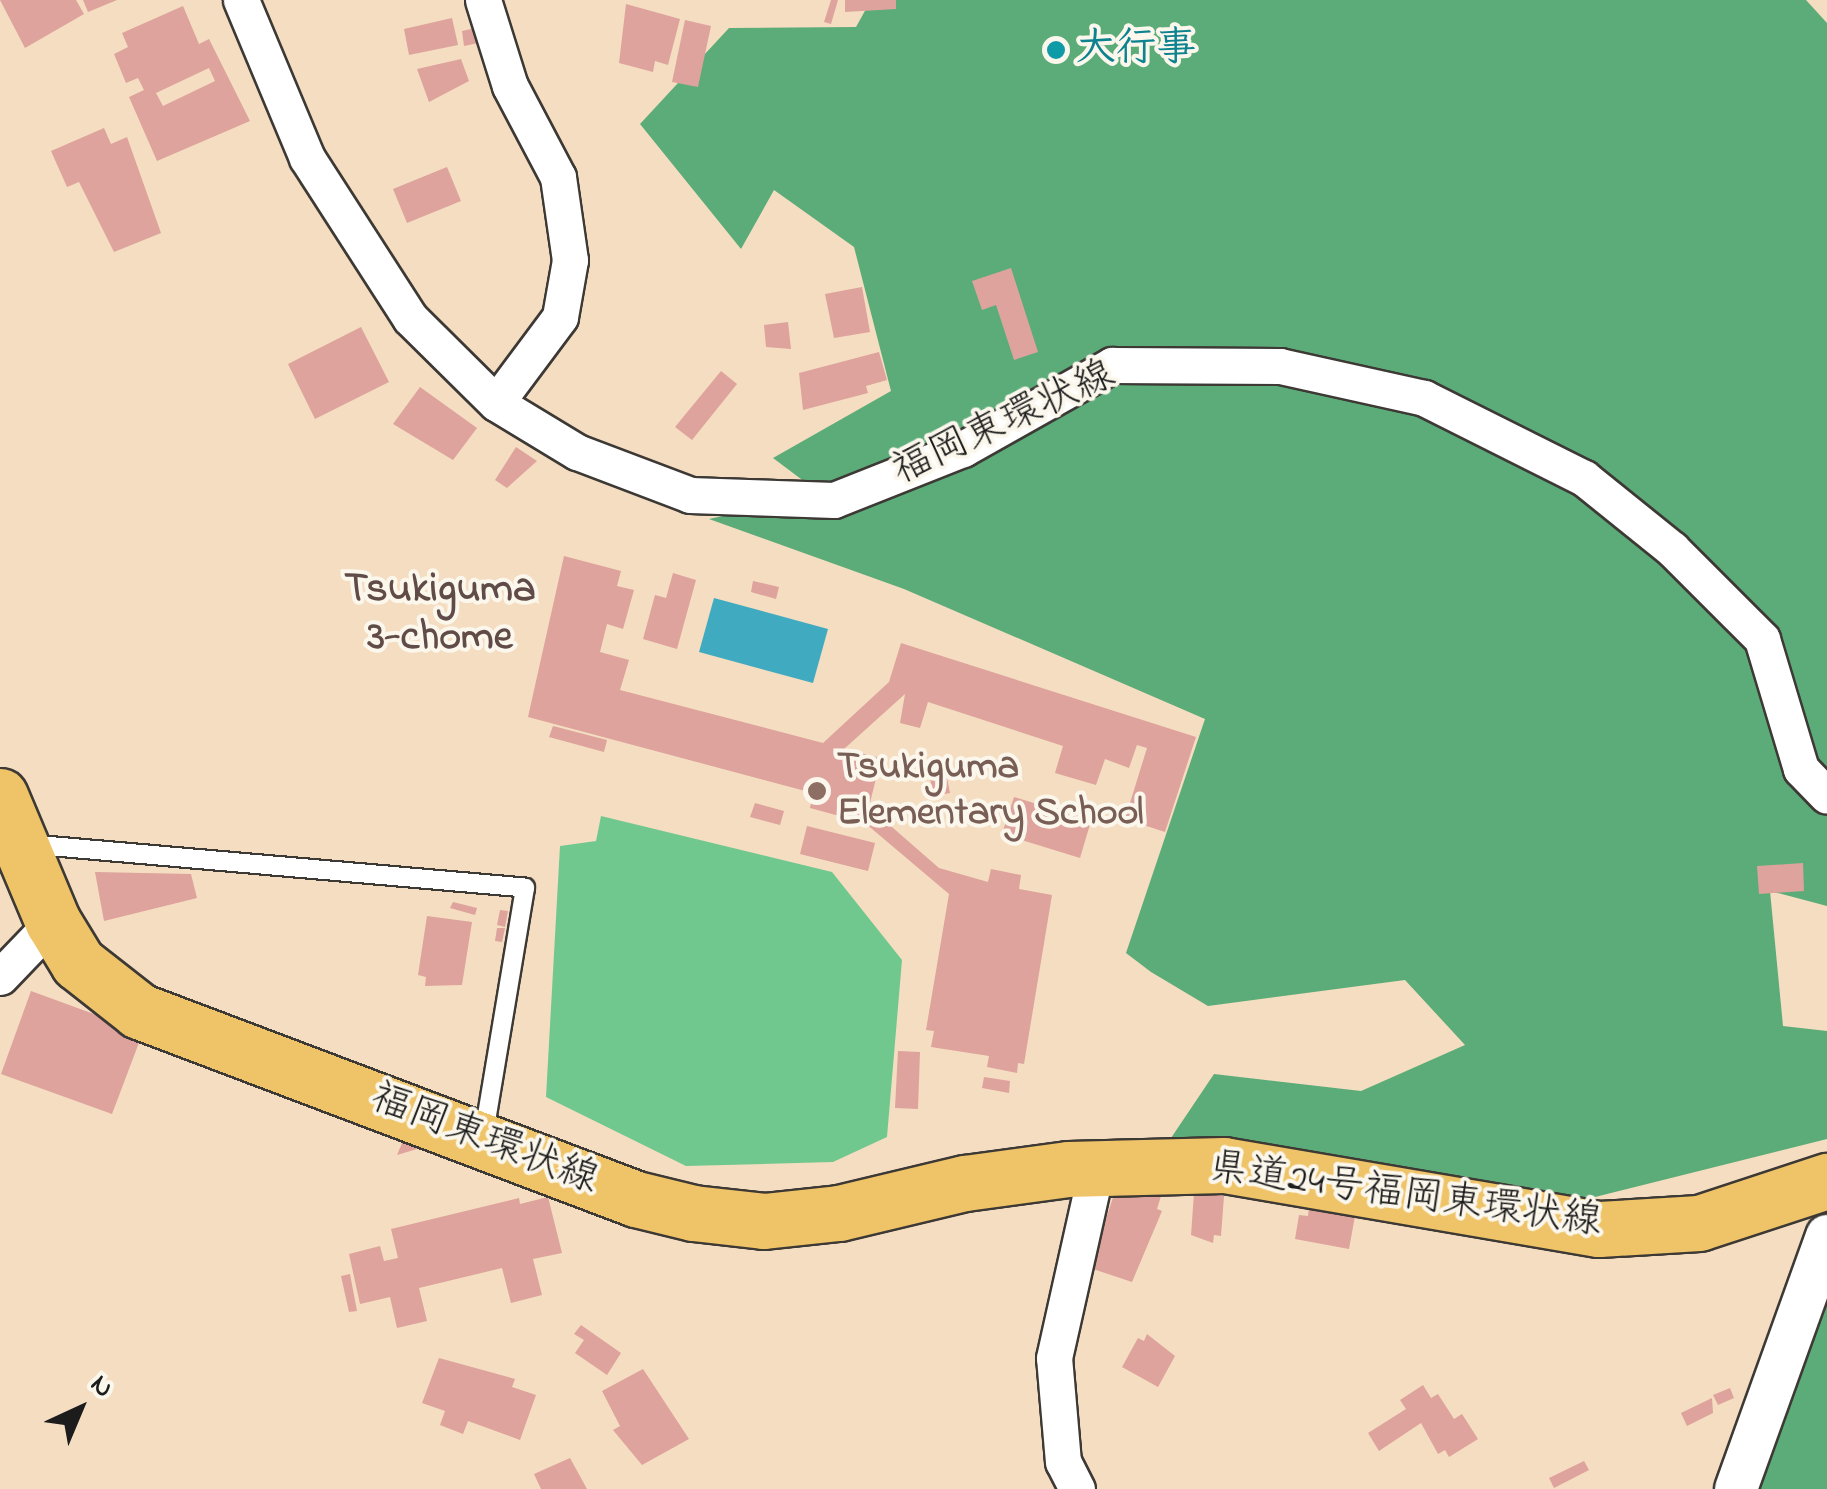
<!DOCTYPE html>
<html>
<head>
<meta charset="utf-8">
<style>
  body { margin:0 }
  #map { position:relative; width:1827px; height:1489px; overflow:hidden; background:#f5ddc1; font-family:"Indie Flower","Klee One",sans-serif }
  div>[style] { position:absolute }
  .green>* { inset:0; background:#71c88e }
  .forest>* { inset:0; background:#5cac79 }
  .water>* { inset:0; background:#40abc0 }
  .building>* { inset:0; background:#dda39c }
  .roads { filter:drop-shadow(2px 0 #3d3935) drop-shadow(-2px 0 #3d3935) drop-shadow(0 2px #3d3935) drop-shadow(0 -2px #3d3935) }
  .service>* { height:18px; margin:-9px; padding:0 9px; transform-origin:9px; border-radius:9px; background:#fff }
  .minor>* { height:35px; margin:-17.5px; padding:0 17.5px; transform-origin:17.5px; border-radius:17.5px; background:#fff }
  .tertiary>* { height:42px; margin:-21px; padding:0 21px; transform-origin:21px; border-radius:21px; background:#fff }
  .primary>* { height:55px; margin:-27.5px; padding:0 27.5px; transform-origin:27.5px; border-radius:27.5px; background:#efc469 }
  .dots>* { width:28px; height:28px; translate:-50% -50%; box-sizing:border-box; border:5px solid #fbf7ec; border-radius:50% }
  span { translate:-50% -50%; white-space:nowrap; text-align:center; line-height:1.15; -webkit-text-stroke:8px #fbf7ec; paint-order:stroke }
  .culture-label { font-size:40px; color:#0d838f; font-weight:700 }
  .left { translate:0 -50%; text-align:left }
  .street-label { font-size:40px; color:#1c1c1c }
  .education-label { font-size:40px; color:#785e54; font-weight:700 }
  .neighbourhood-label { font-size:42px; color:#604b49; font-weight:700 }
  .north { position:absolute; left:30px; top:1359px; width:100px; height:100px; -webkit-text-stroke:8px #fbf7ec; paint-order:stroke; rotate:44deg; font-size:28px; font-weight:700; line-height:40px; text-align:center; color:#1c1c1c }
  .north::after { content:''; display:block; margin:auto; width:35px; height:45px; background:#1c1c1c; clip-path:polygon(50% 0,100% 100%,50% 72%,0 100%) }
</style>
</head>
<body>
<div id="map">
  <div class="green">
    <div style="clip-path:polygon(601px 816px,832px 872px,902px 960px,887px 1137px,833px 1162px,686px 1166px,546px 1097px,560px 846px,596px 841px)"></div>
  </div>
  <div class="forest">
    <div style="clip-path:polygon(871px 0,1806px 0,1827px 23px,1827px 906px,1770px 891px,1783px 1026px,1827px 1031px,1827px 1139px,1547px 1209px,1171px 1138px,1214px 1074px,1361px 1091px,1465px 1045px,1405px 980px,1208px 1006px,1151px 972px,1126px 953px,1205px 719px,904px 589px,709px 519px,821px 494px,773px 458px,891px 391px,854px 247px,774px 190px,741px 249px,640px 124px,729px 28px,856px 27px)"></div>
    <div style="clip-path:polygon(1827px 1249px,1827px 1489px,1717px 1489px)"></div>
  </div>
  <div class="water">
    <div style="clip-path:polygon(714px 598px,828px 629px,813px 683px,699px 652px)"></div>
  </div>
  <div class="building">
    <div style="clip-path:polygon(0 0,76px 0,84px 14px,25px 48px)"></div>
    <div style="clip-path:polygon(83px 0,117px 0,88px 12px)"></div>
    <div style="clip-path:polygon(831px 0,838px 0,831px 24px,824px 22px)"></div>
    <div style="clip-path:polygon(845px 0,896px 0,896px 9px,845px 12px)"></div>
    <div style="clip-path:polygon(626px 4px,680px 19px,668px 65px,655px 61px,653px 72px,619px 63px)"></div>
    <div style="clip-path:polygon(evenodd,183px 6px,199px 44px,209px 39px,250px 121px,157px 161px,129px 97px,144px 90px,138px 78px,126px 83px,114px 54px,128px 47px,122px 33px,183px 6px,209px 68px,215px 81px,163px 106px,156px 93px,209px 68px)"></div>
    <div style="clip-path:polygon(452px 18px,458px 45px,409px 55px,404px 29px)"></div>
    <div style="clip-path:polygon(685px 20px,711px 26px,698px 87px,672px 82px)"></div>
    <div style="clip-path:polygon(480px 27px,483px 42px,464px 46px,462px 31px)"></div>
    <div style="clip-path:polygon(461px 59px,469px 81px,429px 102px,417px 69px)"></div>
    <div style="clip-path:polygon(104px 128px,111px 144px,127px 137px,161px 233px,114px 252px,79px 182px,67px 187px,51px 151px)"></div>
    <div style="clip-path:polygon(447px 167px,461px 201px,407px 223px,393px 189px)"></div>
    <div style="clip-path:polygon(1011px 268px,1038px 352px,1014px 360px,996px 305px,982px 310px,972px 281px)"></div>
    <div style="clip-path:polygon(862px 287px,870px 332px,834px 338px,825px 294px)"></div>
    <div style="clip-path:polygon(788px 322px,791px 349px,766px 347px,764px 325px)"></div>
    <div style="clip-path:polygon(361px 327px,389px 382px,315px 419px,288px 364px)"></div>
    <div style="clip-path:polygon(879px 352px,887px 380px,866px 386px,868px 393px,803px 410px,799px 373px)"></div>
    <div style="clip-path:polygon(721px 371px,737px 384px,692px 440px,675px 427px)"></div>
    <div style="clip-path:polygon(420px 387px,477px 428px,453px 460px,393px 424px)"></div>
    <div style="clip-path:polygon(516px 447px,537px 461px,507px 488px,495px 480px)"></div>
    <div style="clip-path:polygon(564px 556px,621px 571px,617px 586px,634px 590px,623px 629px,607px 624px,600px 652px,629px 660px,620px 690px,823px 743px,889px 682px,901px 643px,1196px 737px,1165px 832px,1125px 819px,1147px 748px,1137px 745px,1129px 768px,1105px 759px,1096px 785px,1055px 773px,1063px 746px,928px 702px,920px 728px,900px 723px,905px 694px,844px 749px,881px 758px,869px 807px,939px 868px,988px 882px,991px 869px,1021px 875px,1019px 889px,1052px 895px,1024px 1064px,1018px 1063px,1017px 1073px,987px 1067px,989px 1056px,931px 1047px,934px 1031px,926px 1030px,949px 894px,865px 823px,810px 808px,813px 793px,528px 717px)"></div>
    <div style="clip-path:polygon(673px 573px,696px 580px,677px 649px,643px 639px,655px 595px,666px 598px)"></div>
    <div style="clip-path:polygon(753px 581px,779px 587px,776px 599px,751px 592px)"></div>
    <div style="clip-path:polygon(553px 726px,607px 740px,604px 752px,549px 737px)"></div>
    <div style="clip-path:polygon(946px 773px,950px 793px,933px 796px,930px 777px)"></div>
    <div style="clip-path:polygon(1014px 797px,1091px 821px,1080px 858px,1002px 834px)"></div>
    <div style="clip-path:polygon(755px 803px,784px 811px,780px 825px,750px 817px)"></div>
    <div style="clip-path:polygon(807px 826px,875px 843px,868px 871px,800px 854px)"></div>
    <div style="clip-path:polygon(1803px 863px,1804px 891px,1759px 894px,1757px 866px)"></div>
    <div style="clip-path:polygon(95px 872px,191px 874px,197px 898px,104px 921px)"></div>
    <div style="clip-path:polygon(453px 902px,477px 908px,475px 915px,450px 908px)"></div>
    <div style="clip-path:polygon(500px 910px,508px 911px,505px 927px,497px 925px)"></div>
    <div style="clip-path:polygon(427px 916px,472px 922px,462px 985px,425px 986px,426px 977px,418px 975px)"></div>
    <div style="clip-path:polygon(497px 928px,505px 928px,502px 942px,495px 941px)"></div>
    <div style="clip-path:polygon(31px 991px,143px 1032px,112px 1114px,1px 1074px)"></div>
    <div style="clip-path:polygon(898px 1051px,920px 1052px,918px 1109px,895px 1108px)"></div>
    <div style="clip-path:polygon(984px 1077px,1010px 1081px,1009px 1093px,982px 1088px)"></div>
    <div style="clip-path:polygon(412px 1133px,417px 1149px,397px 1155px,405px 1136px)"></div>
    <div style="clip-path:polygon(1118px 1182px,1161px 1196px,1157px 1209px,1162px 1211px,1132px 1282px,1090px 1268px)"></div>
    <div style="clip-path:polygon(1194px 1193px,1224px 1196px,1221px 1236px,1214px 1235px,1213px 1243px,1191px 1235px)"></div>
    <div style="clip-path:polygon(548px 1197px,562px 1253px,533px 1259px,542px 1295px,511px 1303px,502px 1268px,419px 1288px,427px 1321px,397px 1328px,390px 1297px,360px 1304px,349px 1254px,380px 1246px,384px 1261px,398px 1258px,391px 1229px,519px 1198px,520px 1204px)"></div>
    <div style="clip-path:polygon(1309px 1207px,1355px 1216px,1349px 1249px,1295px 1239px,1299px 1215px,1308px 1216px)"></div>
    <div style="clip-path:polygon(350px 1274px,357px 1311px,349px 1312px,341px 1276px)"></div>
    <div style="clip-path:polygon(581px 1325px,621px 1353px,607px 1375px,575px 1353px,584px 1340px,574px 1334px)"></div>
    <div style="clip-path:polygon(1147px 1334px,1175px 1356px,1158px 1387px,1122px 1367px,1138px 1338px,1144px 1341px)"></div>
    <div style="clip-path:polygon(439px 1358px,515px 1379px,512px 1387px,536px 1395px,520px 1440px,468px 1421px,463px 1434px,440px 1425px,445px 1411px,422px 1403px)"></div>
    <div style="clip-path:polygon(643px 1369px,689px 1439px,642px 1465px,613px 1430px,620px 1426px,602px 1391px)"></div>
    <div style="clip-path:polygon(1423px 1385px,1431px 1398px,1438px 1394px,1454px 1419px,1462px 1414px,1478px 1439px,1449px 1457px,1445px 1450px,1438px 1454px,1421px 1423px,1379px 1451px,1368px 1433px,1406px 1409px,1400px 1400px)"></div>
    <div style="clip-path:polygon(1730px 1388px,1734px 1398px,1718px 1405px,1713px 1395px)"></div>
    <div style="clip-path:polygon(1712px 1398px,1713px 1413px,1687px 1426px,1681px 1413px)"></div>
    <div style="clip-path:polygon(570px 1458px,587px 1489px,541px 1489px,534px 1474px)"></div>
    <div style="clip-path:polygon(1584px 1461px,1589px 1470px,1554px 1488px,1549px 1478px)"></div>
  </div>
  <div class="roads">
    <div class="service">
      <div style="left:27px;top:844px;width:500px;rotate:5deg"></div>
      <div style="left:525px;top:888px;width:248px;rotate:99.5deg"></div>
    </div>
    <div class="minor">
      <div style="left:241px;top:0;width:171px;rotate:67.3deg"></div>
      <div style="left:307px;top:158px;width:190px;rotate:57.2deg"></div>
      <div style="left:410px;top:318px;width:121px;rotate:44.7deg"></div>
      <div style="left:496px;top:403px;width:95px;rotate:31.2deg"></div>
      <div style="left:577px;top:452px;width:121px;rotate:20.8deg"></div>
      <div style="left:690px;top:495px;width:144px;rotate:2deg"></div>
      <div style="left:834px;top:500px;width:139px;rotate:-21.6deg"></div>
      <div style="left:963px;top:449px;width:171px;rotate:-29.4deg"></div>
      <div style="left:1112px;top:365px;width:168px;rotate:0.3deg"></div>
      <div style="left:1280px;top:366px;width:148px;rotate:12.5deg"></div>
      <div style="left:1424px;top:398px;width:179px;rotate:26.6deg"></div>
      <div style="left:1584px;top:478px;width:113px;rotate:38.9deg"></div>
      <div style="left:1672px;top:549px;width:127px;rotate:45deg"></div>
      <div style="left:1762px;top:639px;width:136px;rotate:73.3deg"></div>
      <div style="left:1801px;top:769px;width:37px;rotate:46deg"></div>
      <div style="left:483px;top:0;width:90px;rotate:72.6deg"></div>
      <div style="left:510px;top:86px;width:103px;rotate:62.2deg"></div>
      <div style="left:558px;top:177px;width:84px;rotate:81.8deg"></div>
      <div style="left:570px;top:260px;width:58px;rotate:100deg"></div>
      <div style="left:560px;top:317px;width:107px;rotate:126.7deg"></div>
      <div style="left:0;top:977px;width:76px;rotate:-46.1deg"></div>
      <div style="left:1077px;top:1489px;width:30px;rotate:-117deg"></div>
      <div style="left:1063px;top:1462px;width:104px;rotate:-94.9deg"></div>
      <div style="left:1054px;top:1358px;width:197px;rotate:-77.4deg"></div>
    </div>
    <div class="tertiary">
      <div style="left:1736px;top:1489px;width:269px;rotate:-70.2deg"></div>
    </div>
    <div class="primary">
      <div style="left:0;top:796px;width:137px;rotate:67.2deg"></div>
      <div style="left:53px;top:922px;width:48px;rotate:58.6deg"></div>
      <div style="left:78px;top:963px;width:78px;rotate:38.2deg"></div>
      <div style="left:139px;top:1011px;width:531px;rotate:20.72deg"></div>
      <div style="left:636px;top:1199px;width:59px;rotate:13.8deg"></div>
      <div style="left:693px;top:1213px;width:71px;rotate:6.4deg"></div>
      <div style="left:764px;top:1221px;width:75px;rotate:-6.1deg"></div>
      <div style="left:839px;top:1213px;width:130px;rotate:-13.4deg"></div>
      <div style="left:965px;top:1183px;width:104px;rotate:-7.7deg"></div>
      <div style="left:1068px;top:1169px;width:156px;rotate:-1.5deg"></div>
      <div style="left:1224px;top:1165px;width:380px;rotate:9.7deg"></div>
      <div style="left:1599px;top:1229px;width:100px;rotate:-3.4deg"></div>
      <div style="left:1699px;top:1223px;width:135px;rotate:-18.2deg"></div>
    </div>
  </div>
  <div class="dots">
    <div style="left:1056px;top:50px;background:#0f9aa8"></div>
    <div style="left:817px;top:791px;background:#8d6e63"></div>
  </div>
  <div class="culture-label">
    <span class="left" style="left:1076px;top:50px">大行事</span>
  </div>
  <div class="street-label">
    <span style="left:1004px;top:424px;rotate:-25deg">福岡東環状線</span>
    <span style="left:484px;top:1140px;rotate:21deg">福岡東環状線</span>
    <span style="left:1405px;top:1196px;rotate:8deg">県道24号福岡東環状線</span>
  </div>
  <div class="education-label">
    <span class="left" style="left:837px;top:791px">Tsukiguma<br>Elementary School</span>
  </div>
  <div class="neighbourhood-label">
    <span style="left:440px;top:614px">Tsukiguma<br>3-chome</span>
  </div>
  <div class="north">N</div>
</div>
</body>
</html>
